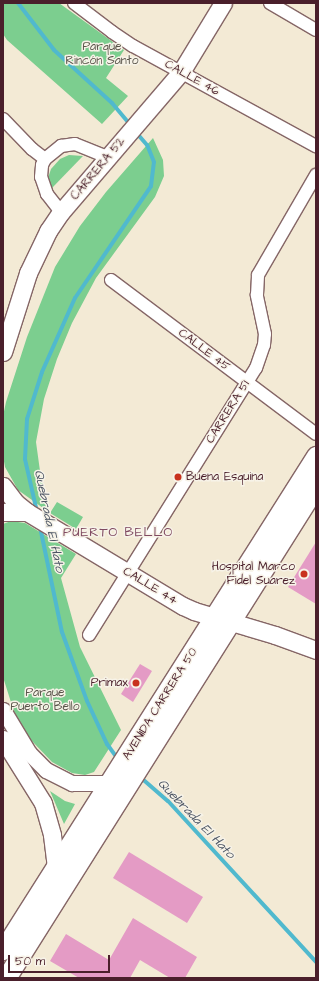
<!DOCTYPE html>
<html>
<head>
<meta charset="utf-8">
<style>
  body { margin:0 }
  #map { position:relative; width:319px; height:981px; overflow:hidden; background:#f3ead5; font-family:"Architects Daughter",sans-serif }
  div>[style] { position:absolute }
  .green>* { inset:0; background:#7cce8f }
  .stream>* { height:4px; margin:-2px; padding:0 2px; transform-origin:2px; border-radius:2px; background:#50b9ce }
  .building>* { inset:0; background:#e49bc5 }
  .roads { filter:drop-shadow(1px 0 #856666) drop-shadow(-1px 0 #856666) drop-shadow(0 1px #856666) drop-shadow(0 -1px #856666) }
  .minor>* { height:12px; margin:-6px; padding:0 6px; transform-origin:6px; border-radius:6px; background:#fff }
  .tertiary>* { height:15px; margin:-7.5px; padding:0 7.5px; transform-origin:7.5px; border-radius:7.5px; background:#fff }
  .secondary>* { height:17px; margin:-8.5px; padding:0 8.5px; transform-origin:8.5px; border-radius:8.5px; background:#fff }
  .primary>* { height:19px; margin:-9.5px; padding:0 9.5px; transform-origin:9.5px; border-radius:9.5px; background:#fff }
  .dots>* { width:11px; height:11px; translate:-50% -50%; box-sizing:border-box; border:2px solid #f7f3e8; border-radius:50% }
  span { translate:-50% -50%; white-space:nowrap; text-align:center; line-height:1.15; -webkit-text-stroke:3px #f7f3e8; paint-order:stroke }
  .park-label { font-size:12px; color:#595449 }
  .street-label { font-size:12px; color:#4a1f2b }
  .poi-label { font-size:12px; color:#4a1f2b }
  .left { translate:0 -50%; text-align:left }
  .right { translate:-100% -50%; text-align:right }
  .water-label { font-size:13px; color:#4c5564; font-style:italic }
  .neighbourhood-label { font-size:13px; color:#804a61; letter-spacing:1px }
  .frame { position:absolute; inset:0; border:4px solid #4a1f2b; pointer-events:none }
  .scale { position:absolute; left:8px; top:955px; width:102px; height:18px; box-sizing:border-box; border:2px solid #4a1f2b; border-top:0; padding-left:5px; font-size:12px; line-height:14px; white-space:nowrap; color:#4a1f2b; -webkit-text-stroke:3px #f7f3e8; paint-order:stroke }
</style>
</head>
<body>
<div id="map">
  <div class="green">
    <div style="clip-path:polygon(3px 3px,59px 3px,124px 50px,106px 78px,128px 96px,102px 124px,7px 40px,3px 34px)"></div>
    <div style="clip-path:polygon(153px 138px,163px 160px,164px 176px,155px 197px,96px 278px,72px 323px,57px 359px,44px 399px,36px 442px,40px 471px,50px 513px,57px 502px,83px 517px,76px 529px,50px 513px,18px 490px,5px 467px,3px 456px,3px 416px,6px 402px,27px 337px,55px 267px,80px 226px,106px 192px)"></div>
    <div style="clip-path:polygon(69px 155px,83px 156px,51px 189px,48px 178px,51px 169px,60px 159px)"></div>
    <div style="clip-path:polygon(11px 521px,25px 523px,76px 554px,61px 578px,80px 647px,121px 730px,94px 772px,85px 775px,72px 773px,52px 762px,31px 740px,15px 715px,3px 677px,3px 524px)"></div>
    <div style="clip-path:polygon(50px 791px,65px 801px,75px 804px,64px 824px)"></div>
  </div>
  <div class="stream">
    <div style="left:18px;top:3px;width:59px;rotate:52.5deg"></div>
    <div style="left:54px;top:50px;width:79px;rotate:42.4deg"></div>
    <div style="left:112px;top:103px;width:30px;rotate:50deg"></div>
    <div style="left:37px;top:512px;width:54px;rotate:-102.8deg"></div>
    <div style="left:25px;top:459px;width:40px;rotate:-87.1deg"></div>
    <div style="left:27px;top:419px;width:49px;rotate:-72.3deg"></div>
    <div style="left:42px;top:372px;width:81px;rotate:-66deg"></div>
    <div style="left:75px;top:298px;width:135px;rotate:-55.8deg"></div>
    <div style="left:151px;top:186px;width:24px;rotate:-83deg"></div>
    <div style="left:154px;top:162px;width:18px;rotate:-112deg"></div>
    <div style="left:147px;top:145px;width:18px;rotate:-131deg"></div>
    <div style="left:40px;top:527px;width:107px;rotate:78.2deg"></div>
    <div style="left:62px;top:632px;width:73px;rotate:70.1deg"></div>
    <div style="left:87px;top:701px;width:47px;rotate:65.1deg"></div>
    <div style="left:107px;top:744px;width:19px;rotate:54deg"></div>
    <div style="left:139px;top:776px;width:38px;rotate:41deg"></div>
    <div style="left:168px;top:801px;width:219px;rotate:47.4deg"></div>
  </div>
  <div class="building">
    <div style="clip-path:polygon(316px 542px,316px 604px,288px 587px)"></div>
    <div style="clip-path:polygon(140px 664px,152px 671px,133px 702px,121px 694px)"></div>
    <div style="clip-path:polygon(129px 852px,203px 897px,187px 923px,113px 878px)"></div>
    <div style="clip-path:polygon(133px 918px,197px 957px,185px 978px,170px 978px,140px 960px,130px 978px,79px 978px,50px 961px,66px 934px,109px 960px)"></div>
  </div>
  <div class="roads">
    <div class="minor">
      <div style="left:74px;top:3px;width:48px;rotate:37.3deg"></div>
      <div style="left:112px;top:32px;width:25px;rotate:34deg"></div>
      <div style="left:133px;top:46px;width:209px;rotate:28.7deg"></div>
      <div style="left:270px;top:3px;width:53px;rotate:30.4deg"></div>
      <div style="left:3px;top:119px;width:42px;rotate:46deg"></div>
      <div style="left:32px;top:149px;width:16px;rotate:38deg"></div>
      <div style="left:61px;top:212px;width:23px;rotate:-128deg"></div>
      <div style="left:47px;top:194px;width:18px;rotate:-109deg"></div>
      <div style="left:41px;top:177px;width:12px;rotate:-85deg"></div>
      <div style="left:42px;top:165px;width:7px;rotate:-63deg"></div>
      <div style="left:45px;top:159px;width:21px;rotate:-39deg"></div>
      <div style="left:61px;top:146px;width:14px;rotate:-8deg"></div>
      <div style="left:75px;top:144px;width:35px;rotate:22deg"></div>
      <div style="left:111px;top:280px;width:256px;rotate:36.9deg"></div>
      <div style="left:89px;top:635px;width:315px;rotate:-58deg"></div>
      <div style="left:256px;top:368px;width:24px;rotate:-71deg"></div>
      <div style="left:264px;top:345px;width:11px;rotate:-85deg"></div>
      <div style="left:265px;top:334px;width:40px;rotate:-102deg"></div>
      <div style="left:257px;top:295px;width:20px;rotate:-87deg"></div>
      <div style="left:258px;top:275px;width:116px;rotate:-59.9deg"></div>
    </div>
    <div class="tertiary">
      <div style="left:3px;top:710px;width:50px;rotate:58.8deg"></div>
      <div style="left:29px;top:753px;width:24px;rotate:45deg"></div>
      <div style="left:46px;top:770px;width:29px;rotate:27deg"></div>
      <div style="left:72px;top:783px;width:38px"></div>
    </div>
    <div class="secondary">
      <div style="left:3px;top:352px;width:83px;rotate:-72.4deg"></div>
      <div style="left:28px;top:273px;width:47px;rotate:-64.5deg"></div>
      <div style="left:48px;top:231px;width:23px;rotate:-56deg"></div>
      <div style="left:61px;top:212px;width:184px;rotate:-49.4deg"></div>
      <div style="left:181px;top:72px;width:81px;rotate:-58.7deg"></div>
      <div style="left:3px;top:486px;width:21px;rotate:53deg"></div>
      <div style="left:16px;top:503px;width:14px;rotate:39deg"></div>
      <div style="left:27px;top:512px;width:182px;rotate:31.1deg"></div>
      <div style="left:183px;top:606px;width:12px;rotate:24deg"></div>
      <div style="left:194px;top:611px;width:84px;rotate:16.5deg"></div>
      <div style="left:275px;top:635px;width:44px;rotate:20.1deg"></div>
      <div style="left:3px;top:512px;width:24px"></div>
      <div style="left:3px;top:739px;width:75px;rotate:58deg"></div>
      <div style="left:43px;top:803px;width:33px;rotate:74deg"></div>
      <div style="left:52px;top:835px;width:33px;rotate:83deg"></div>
    </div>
    <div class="primary">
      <div style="left:3px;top:950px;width:585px;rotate:-57.64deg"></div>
      <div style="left:6px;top:978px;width:582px;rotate:-57.79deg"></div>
    </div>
  </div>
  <div class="dots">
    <div style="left:178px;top:477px;background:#c8321e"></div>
    <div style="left:304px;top:574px;background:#c8321e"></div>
    <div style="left:136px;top:683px;background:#c8321e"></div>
  </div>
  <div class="park-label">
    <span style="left:102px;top:54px">Parque<br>Rincón Santo</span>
    <span style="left:45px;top:700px">Parque<br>Puerto Bello</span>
  </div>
  <div class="street-label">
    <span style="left:192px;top:78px;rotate:29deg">CALLE 46</span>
    <span style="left:98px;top:169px;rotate:-50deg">CARRERA 52</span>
    <span style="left:204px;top:350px;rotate:37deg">CALLE 45</span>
    <span style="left:228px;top:412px;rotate:-58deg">CARRERA 51</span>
    <span style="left:150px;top:586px;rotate:31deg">CALLE 44</span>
    <span style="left:160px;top:704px;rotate:-58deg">AVENIDA CARRERA 50</span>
  </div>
  <div class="poi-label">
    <span class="left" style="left:186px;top:477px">Buena Esquina</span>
    <span class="right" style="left:295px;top:574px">Hospital Marco<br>Fidel Suarez</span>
    <span class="right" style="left:128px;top:683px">Primax</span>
  </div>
  <div class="water-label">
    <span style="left:49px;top:521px;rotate:78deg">Quebrada El Hato</span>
    <span style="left:196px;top:819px;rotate:46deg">Quebrada El Hato</span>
  </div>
  <div class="neighbourhood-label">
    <span style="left:118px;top:532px">PUERTO BELLO</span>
  </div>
  <div class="frame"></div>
  <div class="scale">50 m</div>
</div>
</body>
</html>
